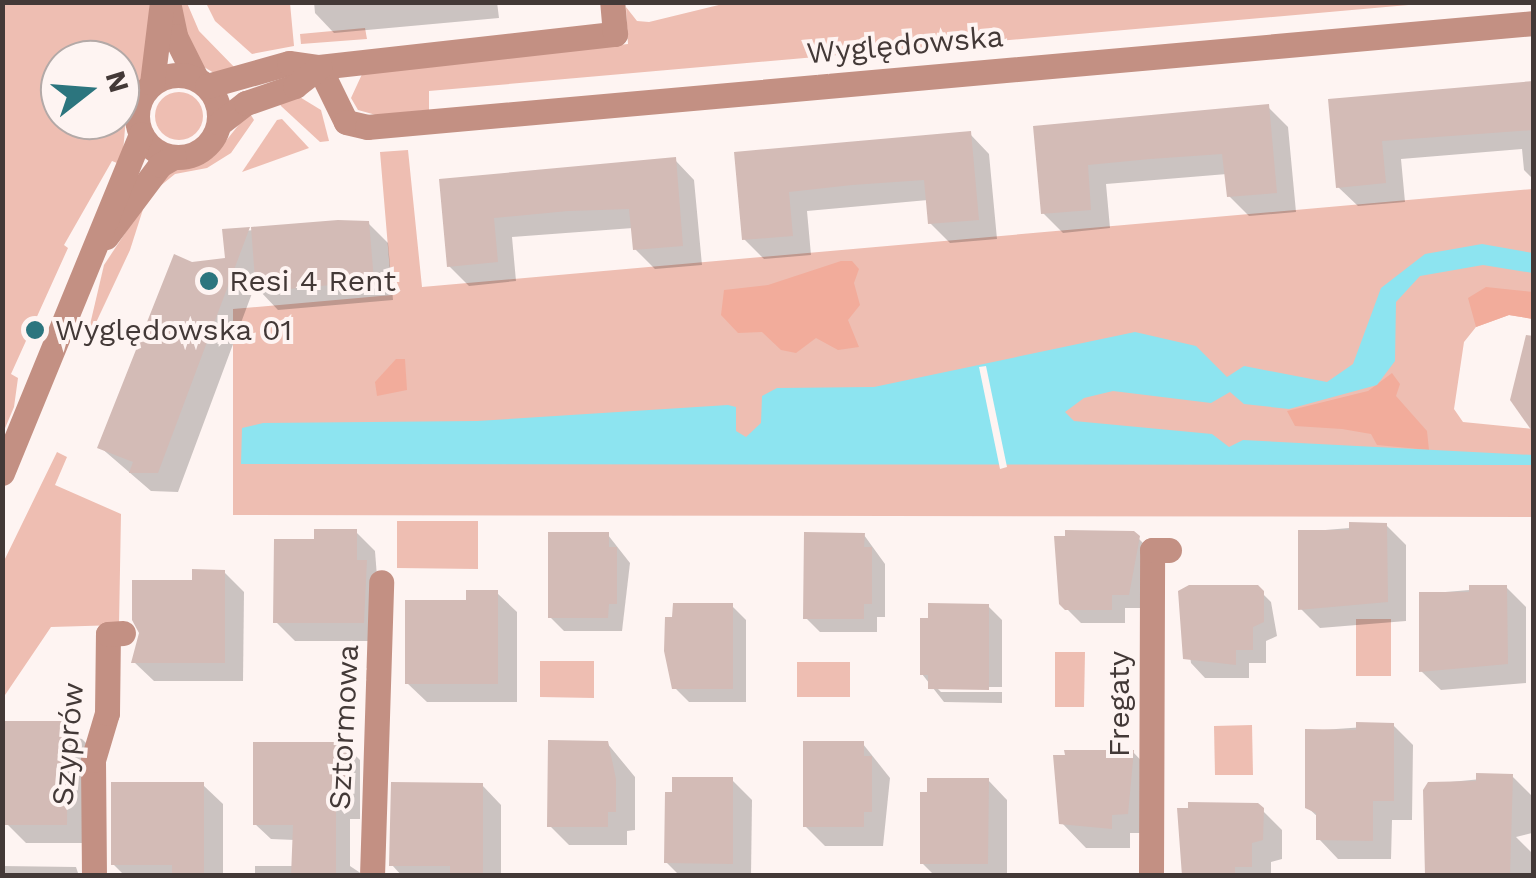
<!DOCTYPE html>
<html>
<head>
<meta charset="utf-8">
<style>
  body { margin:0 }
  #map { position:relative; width:1536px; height:878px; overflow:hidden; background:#fef4f2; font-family:"Work Sans",sans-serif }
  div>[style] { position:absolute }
  .green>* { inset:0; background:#eebeb2 }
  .round { border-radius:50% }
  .forest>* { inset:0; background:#f2ac9b }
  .water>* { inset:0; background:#8de4f0 }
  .pier>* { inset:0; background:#fef4f2 }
  .shadow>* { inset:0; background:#0003 }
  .building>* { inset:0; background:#d3bbb6 }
  .minor>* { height:25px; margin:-12.5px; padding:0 12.5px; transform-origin:12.5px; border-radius:12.5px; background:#c39083 }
  .minor>.ring { margin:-12.5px; padding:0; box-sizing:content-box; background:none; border:25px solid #c39083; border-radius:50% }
  .dots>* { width:28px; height:28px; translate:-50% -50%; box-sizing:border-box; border:5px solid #fef4f2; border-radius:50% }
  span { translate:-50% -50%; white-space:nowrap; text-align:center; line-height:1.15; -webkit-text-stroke:8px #fef4f2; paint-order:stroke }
  .street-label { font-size:30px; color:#433937 }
  .poi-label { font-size:30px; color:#433937 }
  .left { translate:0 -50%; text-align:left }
  .frame { position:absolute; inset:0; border:5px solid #433937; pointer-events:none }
  .north { position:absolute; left:40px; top:40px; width:100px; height:100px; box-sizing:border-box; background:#fef4f2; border:2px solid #b3a9a7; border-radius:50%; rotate:73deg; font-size:28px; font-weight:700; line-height:40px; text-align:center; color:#433937 }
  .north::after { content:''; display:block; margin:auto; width:35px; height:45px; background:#2c757e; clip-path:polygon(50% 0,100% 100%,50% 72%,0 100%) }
</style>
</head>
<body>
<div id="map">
  <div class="green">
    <div style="clip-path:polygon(731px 2px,1431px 3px,429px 91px,429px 110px,376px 115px,358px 110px,351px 98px,363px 72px,628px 44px,626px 7px,637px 21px,649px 22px)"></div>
    <div style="clip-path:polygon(evenodd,2px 3px,150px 3px,146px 70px,127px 104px,122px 165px,112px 161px,64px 245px,68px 248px,11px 374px,18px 378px,14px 407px,3px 433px,2px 3px,60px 60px,120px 60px,120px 120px,60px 120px,60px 60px)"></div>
    <div style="clip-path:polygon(180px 3px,187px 3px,199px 31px,239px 72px,214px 73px,204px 67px,188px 46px)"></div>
    <div style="clip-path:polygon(206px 3px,290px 3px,294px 46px,252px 54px,215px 21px)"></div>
    <div style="clip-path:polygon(365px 28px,367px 39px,301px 44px,300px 34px)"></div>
    <div class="round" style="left:155px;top:92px;width:48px;height:48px"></div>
    <div style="clip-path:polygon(298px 96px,321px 110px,329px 141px,320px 142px,281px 106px,278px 100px)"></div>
    <div style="clip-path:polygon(249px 112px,254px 120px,231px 153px,207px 168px,175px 174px,154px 191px,170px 172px,213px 157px)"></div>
    <div style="clip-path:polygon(282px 119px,309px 148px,242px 172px,277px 120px)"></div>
    <div style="clip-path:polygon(408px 150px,422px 287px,1533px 189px,1533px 319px,1509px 315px,1476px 327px,1464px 342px,1454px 409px,1463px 422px,1533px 429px,1533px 517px,233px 515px,233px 309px,392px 295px,380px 152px)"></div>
    <div style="clip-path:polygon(145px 203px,130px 250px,85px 346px,104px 265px)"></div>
    <div style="clip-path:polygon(57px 452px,67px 457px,55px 485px,121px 514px,119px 625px,51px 627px,3px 698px,3px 563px)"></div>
    <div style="clip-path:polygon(397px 521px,478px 521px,478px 569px,397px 568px)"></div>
    <div style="clip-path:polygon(1356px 619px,1391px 619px,1391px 676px,1356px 676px)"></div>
    <div style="clip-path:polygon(1055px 652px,1085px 652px,1084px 707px,1055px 707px)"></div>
    <div style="clip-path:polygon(540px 661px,594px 661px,594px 698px,540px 697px)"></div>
    <div style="clip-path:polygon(797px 662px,850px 662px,850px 697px,797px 697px)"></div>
    <div style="clip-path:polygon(1252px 725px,1253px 775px,1215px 775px,1214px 726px)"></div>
  </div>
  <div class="forest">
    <div style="clip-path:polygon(841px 261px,852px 261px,859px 269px,854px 283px,860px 305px,848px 320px,859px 347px,838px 350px,816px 338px,796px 353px,781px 350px,762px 332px,738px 333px,721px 315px,724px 290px,768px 285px)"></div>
    <div style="clip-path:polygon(1486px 287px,1533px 292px,1533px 319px,1509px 315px,1476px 327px,1468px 298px)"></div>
    <div style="clip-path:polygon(396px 359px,405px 359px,407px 390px,377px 396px,375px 382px)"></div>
    <div style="clip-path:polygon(1392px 373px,1400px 384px,1396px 396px,1427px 431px,1429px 450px,1377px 445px,1371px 434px,1342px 429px,1295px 426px,1287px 411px,1368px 391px)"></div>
  </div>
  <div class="water">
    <div style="clip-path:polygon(1482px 244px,1533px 253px,1533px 273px,1483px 265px,1420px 276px,1396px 302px,1395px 361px,1377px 385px,1289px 409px,1244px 404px,1230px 392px,1211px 403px,1113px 391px,1084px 398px,1065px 412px,1074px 421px,1212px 434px,1229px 447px,1243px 440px,1533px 455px,1533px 465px,241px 464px,242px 428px,263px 423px,477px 421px,728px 405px,736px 407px,736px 431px,746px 437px,761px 423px,762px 396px,777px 388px,874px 387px,1135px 332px,1196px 346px,1227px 377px,1244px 366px,1327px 382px,1353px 364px,1381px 288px,1425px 254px)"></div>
  </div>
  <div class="pier">
    <div style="clip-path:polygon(986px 366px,1007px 467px,1000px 469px,979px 367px)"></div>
  </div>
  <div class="shadow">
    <div style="clip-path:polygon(314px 2px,497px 2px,499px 18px,334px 33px,315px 13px)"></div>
    <div style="clip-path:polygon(1534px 83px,1534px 180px,1524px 170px,1522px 149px,1401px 159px,1405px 202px,1358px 206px,1338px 187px,1330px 102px)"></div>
    <div style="clip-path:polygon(1268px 107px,1288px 127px,1296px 212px,1249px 216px,1229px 196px,1227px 174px,1106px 184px,1110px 228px,1063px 233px,1043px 213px,1035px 128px)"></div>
    <div style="clip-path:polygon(970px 134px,989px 154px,997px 239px,950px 243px,930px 223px,928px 200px,807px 211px,811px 255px,764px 259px,744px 239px,737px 154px)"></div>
    <div style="clip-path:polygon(675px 160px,694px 180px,702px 265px,655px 269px,635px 249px,633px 228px,512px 237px,516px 281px,469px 286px,449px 266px,442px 181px)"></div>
    <div style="clip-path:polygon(368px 223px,388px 243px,393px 300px,278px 310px,259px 290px,258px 277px,178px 492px,151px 491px,100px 447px,191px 264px,227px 260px,225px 232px)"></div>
    <div style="clip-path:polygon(1386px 525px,1406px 545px,1406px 621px,1320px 628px,1301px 609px,1301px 532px)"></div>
    <div style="clip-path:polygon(356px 532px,375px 551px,382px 641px,295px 641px,276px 622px,317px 542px)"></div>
    <div style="clip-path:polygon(1133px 533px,1153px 553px,1142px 608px,1125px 608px,1125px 623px,1081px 623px,1067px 609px)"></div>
    <div style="clip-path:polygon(608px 535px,630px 563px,622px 631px,564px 631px,550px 617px)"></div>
    <div style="clip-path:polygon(864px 535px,885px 564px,885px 617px,877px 617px,877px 632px,820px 632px,806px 618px)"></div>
    <div style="clip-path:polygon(224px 572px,244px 592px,243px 681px,154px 681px,134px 662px,195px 582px)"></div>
    <div style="clip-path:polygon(1506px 587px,1526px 607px,1526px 683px,1441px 690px,1421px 671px,1421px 594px)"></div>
    <div style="clip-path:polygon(1257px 588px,1271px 602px,1277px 636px,1266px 641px,1266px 663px,1249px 663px,1249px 678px,1205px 678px,1191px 663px,1180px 592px)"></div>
    <div style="clip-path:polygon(497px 593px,517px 612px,517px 702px,427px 702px,407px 683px,468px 603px)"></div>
    <div style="clip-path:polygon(732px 606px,746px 620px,746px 702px,689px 702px,675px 688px)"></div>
    <div style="clip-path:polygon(evenodd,988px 606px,1002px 620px,1002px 703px,944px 702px,922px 674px,988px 606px,936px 687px,1002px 687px,1002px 692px,941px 692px,936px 687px)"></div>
    <div style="clip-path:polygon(67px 724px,86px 743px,86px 843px,26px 843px,7px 824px,2px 754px)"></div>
    <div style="clip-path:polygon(1393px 725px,1413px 745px,1412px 820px,1392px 820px,1391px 859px,1338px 859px,1319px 839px,1319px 818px,1307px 807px,1308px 731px)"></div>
    <div style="clip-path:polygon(607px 743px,635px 777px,635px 830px,627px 831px,627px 845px,569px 845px,550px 826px)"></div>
    <div style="clip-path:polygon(863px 744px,890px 778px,883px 846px,825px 846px,805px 826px)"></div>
    <div style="clip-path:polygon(345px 745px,360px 760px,360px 819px,350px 819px,350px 866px,365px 876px,255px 876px,255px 866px,294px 866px,295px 840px,271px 839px,255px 824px)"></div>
    <div style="clip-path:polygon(1133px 752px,1152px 772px,1147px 833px,1130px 833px,1130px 848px,1086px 848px,1061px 822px)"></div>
    <div style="clip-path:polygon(1512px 776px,1532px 796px,1532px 833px,1516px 837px,1532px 853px,1531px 876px,1428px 876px,1430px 784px)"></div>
    <div style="clip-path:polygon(732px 780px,752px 800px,751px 876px,680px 876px,666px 862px)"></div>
    <div style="clip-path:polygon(988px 780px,1007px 800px,1007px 876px,935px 876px,922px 863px)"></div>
    <div style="clip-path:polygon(203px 785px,223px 804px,223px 876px,125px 876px,113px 864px)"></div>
    <div style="clip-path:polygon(482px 785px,501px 805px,501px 876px,402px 876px,392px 865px)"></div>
    <div style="clip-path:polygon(1257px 805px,1282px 830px,1282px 859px,1271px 862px,1271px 876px,1185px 876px)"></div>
    <div style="clip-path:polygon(2px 866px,76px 867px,79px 876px,2px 876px)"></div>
  </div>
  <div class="building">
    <div style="clip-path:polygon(1534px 81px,1534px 130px,1382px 141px,1386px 183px,1336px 188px,1328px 99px)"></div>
    <div style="clip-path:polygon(1269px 104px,1277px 193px,1227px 197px,1222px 154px,1150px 159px,1088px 165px,1091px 210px,1041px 214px,1033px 126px)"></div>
    <div style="clip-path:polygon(971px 131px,979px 220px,928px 224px,924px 180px,852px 185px,789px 192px,793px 236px,742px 240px,734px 152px)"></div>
    <div style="clip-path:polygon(676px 157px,683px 246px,633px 250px,629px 209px,568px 211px,494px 218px,498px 262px,447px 267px,439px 179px)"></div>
    <div style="clip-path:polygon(338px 220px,369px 221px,374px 281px,256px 292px,251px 227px)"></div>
    <div style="clip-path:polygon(250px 227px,158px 473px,129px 473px,133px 462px,97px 448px,174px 254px,192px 262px,225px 258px,222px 229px)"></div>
    <div style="clip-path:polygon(1526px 335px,1534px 336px,1534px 434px,1510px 400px)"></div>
    <div style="clip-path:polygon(1349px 522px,1387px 523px,1388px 602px,1298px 610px,1298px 530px,1349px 530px)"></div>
    <div style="clip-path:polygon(314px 529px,357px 529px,357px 560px,367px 560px,364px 623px,273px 623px,274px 539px,314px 539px)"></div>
    <div style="clip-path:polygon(1065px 530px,1134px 531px,1140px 536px,1129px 595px,1112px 595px,1112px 610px,1065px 610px,1059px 604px,1054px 536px,1065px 536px)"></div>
    <div style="clip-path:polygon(548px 532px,609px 532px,609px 547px,617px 547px,617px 604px,609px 604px,608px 618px,548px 618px)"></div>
    <div style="clip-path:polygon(804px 532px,865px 533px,864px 547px,872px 547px,872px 604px,864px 604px,864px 619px,803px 619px)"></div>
    <div style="clip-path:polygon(192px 569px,225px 570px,225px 663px,131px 663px,139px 633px,132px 620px,132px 580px,192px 580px)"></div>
    <div style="clip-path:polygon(1189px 585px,1258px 585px,1264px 591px,1264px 622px,1253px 627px,1253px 650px,1236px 650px,1236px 665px,1183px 659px,1178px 591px)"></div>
    <div style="clip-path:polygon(1469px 585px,1507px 585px,1508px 664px,1419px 672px,1419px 592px,1469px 592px)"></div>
    <div style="clip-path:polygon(466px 590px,498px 590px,498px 684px,405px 684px,405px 600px,466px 600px)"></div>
    <div style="clip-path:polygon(673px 603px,733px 603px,733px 689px,672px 689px,664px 651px,665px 617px,672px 617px)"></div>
    <div style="clip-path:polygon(928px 603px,989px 604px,989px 690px,928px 689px,928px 675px,920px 675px,920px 618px,928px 618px)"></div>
    <div style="clip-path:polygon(5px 721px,68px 721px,67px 825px,4px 825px)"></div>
    <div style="clip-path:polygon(1356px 722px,1394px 723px,1394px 801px,1373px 801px,1373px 841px,1316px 840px,1316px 813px,1305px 808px,1305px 729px,1356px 730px)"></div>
    <div style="clip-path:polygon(548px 740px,608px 741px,616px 779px,616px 812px,608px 812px,608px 827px,547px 827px)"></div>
    <div style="clip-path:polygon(803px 741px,864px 741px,864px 756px,872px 756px,872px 812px,864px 812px,864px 827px,803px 827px)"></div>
    <div style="clip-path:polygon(253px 742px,346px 742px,346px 805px,336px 805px,336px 876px,291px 876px,293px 825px,253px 825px)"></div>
    <div style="clip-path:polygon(1064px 750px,1134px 750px,1128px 814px,1112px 815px,1112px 829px,1059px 824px,1053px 755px,1065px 755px)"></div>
    <div style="clip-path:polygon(1476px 773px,1513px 774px,1510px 876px,1425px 876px,1423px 790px,1428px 782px,1476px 781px)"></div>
    <div style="clip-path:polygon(672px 777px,733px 777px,733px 864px,664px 863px,665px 792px,672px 792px)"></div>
    <div style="clip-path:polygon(927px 778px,989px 778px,988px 864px,920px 864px,920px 792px,927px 792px)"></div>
    <div style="clip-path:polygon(111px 782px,204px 782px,204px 876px,172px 875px,172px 865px,111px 865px)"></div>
    <div style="clip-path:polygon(391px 782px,483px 783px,483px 876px,450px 876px,450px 866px,389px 866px)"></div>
    <div style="clip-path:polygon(1188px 802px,1258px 803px,1264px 808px,1263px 840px,1252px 843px,1252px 867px,1235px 867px,1235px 876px,1182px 876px,1177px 808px,1188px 808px)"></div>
  </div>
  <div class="minor">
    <div style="left:168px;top:2px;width:35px;rotate:78deg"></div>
    <div style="left:175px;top:36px;width:47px;rotate:63.4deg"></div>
    <div style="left:319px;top:67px;width:61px;rotate:63.9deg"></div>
    <div style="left:346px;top:122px;width:22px;rotate:13deg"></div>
    <div style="left:367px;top:127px;width:1172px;rotate:-5.09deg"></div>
    <div class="ring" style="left:137px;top:75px;width:57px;height:57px"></div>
    <div style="left:152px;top:83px;width:82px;rotate:-83deg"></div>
    <div style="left:207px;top:86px;width:85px;rotate:-15.7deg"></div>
    <div style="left:289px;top:63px;width:30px;rotate:8deg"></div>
    <div style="left:319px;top:67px;width:298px;rotate:-6.4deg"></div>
    <div style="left:615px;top:34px;width:32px;rotate:-95deg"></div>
    <div style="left:220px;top:123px;width:33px;rotate:-38deg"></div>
    <div style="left:246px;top:103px;width:52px;rotate:-19.1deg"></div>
    <div style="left:295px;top:86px;width:31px;rotate:-38deg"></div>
    <div style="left:106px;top:237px;width:90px;rotate:-53.1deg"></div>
    <div style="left:160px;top:165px;width:16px;rotate:-30deg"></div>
    <div style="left:2px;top:473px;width:366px;rotate:-67.7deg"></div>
    <div style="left:94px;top:876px;width:116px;rotate:-90.5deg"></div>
    <div style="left:93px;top:760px;width:49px;rotate:-73.4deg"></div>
    <div style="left:107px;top:713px;width:79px;rotate:-89.3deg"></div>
    <div style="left:108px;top:634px;width:15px;rotate:-4deg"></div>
    <div style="left:372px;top:876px;width:294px;rotate:-88.2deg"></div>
    <div style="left:1151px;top:876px;width:326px;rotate:-89.8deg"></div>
    <div style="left:1152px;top:550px;width:17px"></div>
  </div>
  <div class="dots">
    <div style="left:209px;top:281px;background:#2c757e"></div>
    <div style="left:35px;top:330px;background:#2c757e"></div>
  </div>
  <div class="street-label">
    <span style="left:905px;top:45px;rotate:-5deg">Wyględowska</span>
    <span style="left:1119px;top:704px;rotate:-90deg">Fregaty</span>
    <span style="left:344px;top:727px;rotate:-87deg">Sztormowa</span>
    <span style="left:68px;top:744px;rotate:-85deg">Szyprów</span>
  </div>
  <div class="poi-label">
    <span class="left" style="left:229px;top:281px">Resi 4 Rent</span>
    <span class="left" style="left:55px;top:330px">Wyględowska 01</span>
  </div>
  <div class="frame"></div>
  <div class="north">N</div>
</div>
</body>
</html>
